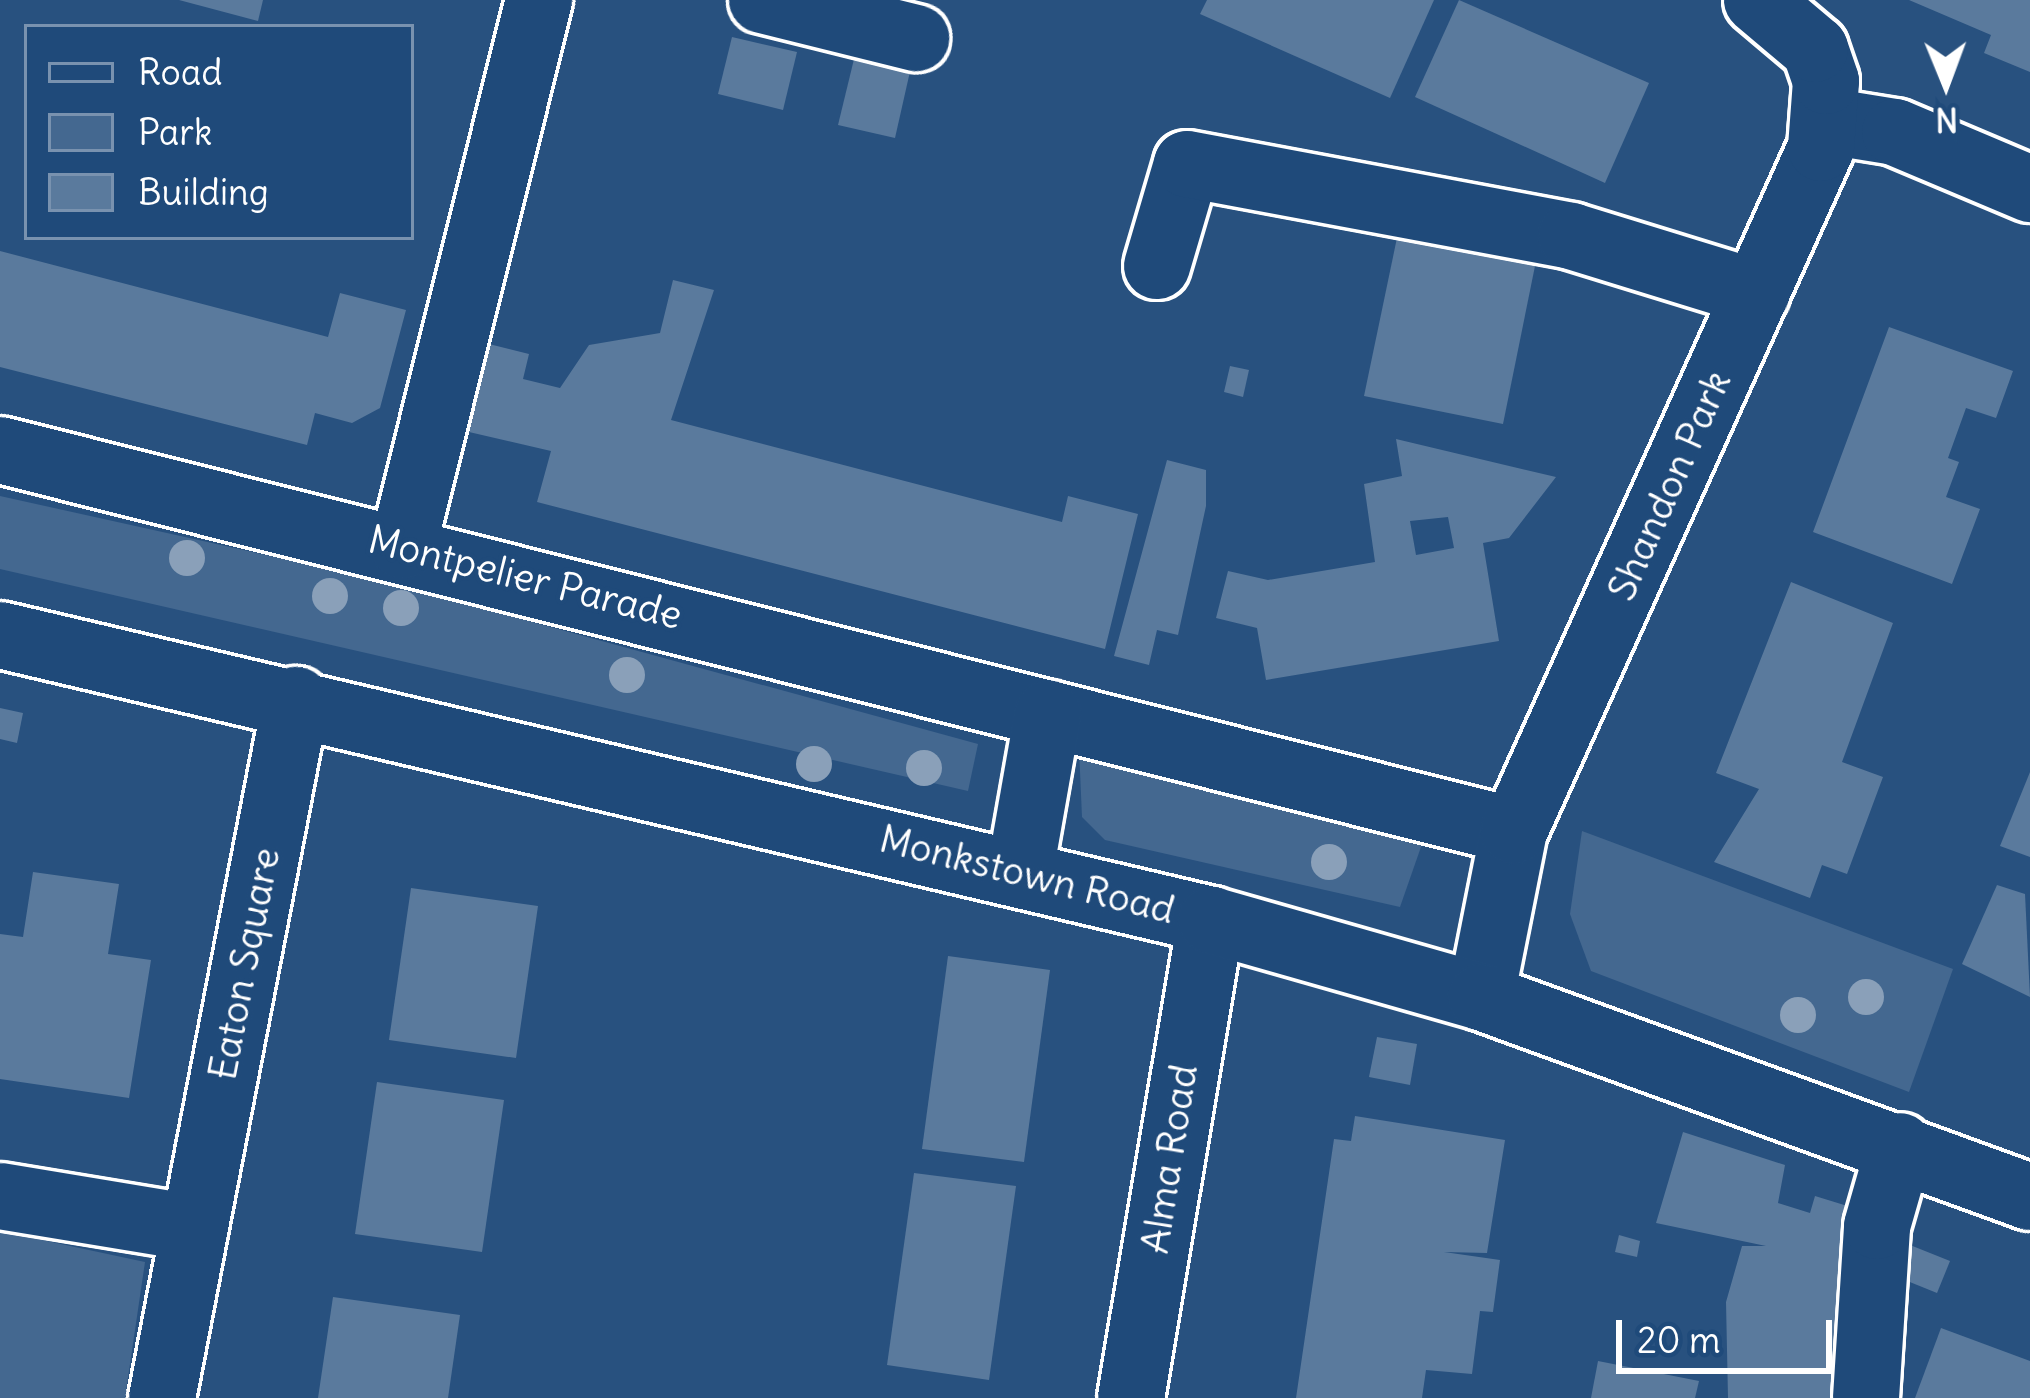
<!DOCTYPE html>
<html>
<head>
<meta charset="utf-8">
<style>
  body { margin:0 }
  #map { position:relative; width:2030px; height:1398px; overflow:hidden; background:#28517f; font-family:Delius,sans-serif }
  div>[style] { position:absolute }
  .green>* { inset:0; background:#446890 }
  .building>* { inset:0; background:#5a7a9d }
  .roads { filter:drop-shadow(3px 0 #fff) drop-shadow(-3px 0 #fff) drop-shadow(0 3px #fff) drop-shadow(0 -3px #fff) }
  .minor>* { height:66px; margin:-33px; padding:0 33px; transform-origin:33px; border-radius:33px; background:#1f4a7a }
  .major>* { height:66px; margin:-33px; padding:0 33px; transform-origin:33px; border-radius:33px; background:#1f4a7a }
  .trees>* { width:36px; height:36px; margin:-18px; border-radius:50%; background:#8aa0b9 }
  span { translate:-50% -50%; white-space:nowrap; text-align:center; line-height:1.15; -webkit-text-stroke:9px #1f4a7a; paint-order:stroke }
  .street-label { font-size:39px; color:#fff }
  .legend { position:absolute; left:24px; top:24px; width:390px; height:216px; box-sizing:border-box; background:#1f4a7a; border:3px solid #7992af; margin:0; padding:15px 21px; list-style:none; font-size:36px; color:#fff }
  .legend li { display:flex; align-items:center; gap:24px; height:60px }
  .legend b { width:60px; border:3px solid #7992af }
  .north { position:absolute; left:1886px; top:24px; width:120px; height:120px; -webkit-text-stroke:9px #1f4a7a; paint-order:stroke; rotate:179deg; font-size:33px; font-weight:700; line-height:48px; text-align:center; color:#fff }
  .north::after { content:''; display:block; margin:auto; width:42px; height:54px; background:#fff; clip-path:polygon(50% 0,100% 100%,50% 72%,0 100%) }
  .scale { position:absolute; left:1616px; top:1320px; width:216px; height:54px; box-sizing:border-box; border:6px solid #fff; border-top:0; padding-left:15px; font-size:36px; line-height:42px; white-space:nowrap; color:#fff; -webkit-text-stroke:9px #1f4a7a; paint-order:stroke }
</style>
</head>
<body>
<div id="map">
  <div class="green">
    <div style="clip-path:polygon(0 496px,379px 580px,978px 744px,968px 791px,0 569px)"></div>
    <div style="clip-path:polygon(1079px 748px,1422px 844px,1400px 907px,1105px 840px,1082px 817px)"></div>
    <div style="clip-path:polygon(1582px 831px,1953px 969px,1909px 1092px,1591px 971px,1570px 914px)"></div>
    <div style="clip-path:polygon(0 1231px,145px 1262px,125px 1398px,0 1398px)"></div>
  </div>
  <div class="building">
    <div style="clip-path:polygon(179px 0,263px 0,258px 21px)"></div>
    <div style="clip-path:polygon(1207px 0,1434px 0,1390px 98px,1200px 14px)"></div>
    <div style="clip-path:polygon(1459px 0,1649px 83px,1605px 183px,1415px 97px)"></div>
    <div style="clip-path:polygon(1909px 0,2030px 0,2030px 72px,1984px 53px,1991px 35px)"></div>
    <div style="clip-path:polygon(732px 37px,797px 52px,783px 110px,718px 94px)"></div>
    <div style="clip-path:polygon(855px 55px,911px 67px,895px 138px,838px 125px)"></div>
    <div style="clip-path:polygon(1398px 233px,1536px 261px,1503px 424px,1364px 396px)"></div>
    <div style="clip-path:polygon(0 251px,328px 337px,340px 293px,406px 310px,380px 408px,352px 423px,315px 413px,307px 445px,0 367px)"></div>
    <div style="clip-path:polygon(673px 280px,714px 290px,671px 420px,1062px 522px,1068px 496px,1138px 514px,1105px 649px,537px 502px,551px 451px,469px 432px,489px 344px,529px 354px,523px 379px,560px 388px,589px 345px,660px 333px)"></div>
    <div style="clip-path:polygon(1889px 327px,2013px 371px,1996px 418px,1966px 408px,1948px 458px,1959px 462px,1946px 497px,1980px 509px,1952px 584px,1813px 532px)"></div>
    <div style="clip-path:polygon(1230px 366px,1249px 370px,1243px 397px,1224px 392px)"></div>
    <div style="clip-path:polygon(evenodd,1396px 439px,1556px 477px,1509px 538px,1483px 543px,1499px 641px,1266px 680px,1257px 628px,1216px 618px,1228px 571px,1268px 580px,1375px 562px,1364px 484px,1402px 476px,1396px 439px,1448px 517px,1454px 548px,1416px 555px,1410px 521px,1448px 517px)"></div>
    <div style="clip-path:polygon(1167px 460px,1206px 470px,1206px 506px,1178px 635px,1157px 630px,1149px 665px,1114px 656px)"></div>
    <div style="clip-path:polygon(1791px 582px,1893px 623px,1842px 762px,1883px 777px,1847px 874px,1822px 865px,1810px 898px,1714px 862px,1759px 789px,1716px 773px)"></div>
    <div style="clip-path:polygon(0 708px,23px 713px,17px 743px,0 739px)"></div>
    <div style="clip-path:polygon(2030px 772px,2030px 857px,2000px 846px)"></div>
    <div style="clip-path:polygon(33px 872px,119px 884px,108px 954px,151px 960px,129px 1098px,0 1079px,0 934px,23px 937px)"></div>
    <div style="clip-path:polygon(1997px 885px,2025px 894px,2030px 997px,1962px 964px)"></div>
    <div style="clip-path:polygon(411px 888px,538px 906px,516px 1058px,389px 1040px)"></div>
    <div style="clip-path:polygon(948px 956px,1050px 970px,1024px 1162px,922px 1149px)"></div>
    <div style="clip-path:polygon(1377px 1037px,1417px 1044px,1410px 1085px,1369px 1077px)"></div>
    <div style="clip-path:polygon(377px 1082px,504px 1100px,482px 1252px,355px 1234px)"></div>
    <div style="clip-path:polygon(1355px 1116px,1505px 1140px,1487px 1253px,1444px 1252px,1500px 1260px,1493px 1312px,1480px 1311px,1472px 1374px,1426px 1370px,1422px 1398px,1296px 1398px,1334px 1139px,1351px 1141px)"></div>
    <div style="clip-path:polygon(1683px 1132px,1785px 1165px,1778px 1203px,1810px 1213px,1815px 1196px,1854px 1208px,1837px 1398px,1728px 1398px,1726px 1302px,1742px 1246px,1766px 1246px,1656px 1223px)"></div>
    <div style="clip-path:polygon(914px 1173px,1016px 1186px,989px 1380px,887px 1365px)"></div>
    <div style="clip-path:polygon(1619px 1235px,1640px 1241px,1637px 1257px,1615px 1252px)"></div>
    <div style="clip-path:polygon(1890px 1237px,1950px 1261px,1937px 1293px,1890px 1274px)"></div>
    <div style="clip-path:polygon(333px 1297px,460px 1315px,448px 1398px,318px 1398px)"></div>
    <div style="clip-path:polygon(1941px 1328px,2030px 1361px,2030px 1398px,1915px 1398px)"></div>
    <div style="clip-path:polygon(1598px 1361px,1699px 1381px,1695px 1398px,1591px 1398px)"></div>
  </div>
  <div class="roads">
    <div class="minor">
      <div style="left:762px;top:0;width:159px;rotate:13.9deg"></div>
      <div style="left:1827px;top:121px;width:69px;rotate:9.2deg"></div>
      <div style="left:1895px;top:132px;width:147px;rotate:22.9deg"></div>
      <div style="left:1157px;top:266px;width:106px;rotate:-73.6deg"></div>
      <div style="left:1187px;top:164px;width:391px;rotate:10.6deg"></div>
      <div style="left:1571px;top:236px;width:194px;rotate:17.1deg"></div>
      <div style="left:0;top:450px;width:1561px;rotate:14.13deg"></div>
      <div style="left:403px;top:546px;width:563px;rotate:-76.01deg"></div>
      <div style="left:1020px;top:872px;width:161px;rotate:-80deg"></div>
      <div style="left:1481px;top:997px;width:169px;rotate:-78.8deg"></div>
      <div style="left:1514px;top:831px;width:749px;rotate:-65.8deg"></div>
      <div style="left:1821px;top:148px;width:67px;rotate:-85.7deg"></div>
      <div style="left:1826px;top:81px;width:34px;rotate:-109deg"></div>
      <div style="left:1815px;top:49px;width:76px;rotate:-139.8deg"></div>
      <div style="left:0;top:1196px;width:197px;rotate:9.4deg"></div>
      <div style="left:162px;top:1398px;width:711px;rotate:-79.13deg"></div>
      <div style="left:1131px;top:1398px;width:485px;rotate:-80.5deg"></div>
      <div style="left:1866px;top:1398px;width:172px;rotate:-86.3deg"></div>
      <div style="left:1877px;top:1226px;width:83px;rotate:-74deg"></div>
    </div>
    <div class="major">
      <div style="left:0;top:635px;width:1244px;rotate:13.24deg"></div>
      <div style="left:1211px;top:920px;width:281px;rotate:15.9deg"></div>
      <div style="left:1481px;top:997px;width:584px;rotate:20.02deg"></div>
    </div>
  </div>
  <div class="trees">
    <div style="left:187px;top:558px"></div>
    <div style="left:330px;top:596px"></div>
    <div style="left:401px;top:608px"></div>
    <div style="left:627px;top:675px"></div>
    <div style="left:814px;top:764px"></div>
    <div style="left:924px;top:768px"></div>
    <div style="left:1329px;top:862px"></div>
    <div style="left:1866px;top:997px"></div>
    <div style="left:1798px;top:1015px"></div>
  </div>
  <div class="street-label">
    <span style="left:1670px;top:486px;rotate:-66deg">Shandon Park</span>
    <span style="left:525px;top:578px;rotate:14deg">Montpelier Parade</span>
    <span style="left:1027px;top:875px;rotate:14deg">Monkstown Road</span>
    <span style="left:245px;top:964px;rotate:-79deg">Eaton Square</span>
    <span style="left:1170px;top:1159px;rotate:-81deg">Alma Road</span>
  </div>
  <ul class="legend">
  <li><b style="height:15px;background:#1f4a7a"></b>Road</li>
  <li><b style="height:33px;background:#446890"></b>Park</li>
  <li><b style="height:33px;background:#5a7a9d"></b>Building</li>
  </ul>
  <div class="north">N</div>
  <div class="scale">20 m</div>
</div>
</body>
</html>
